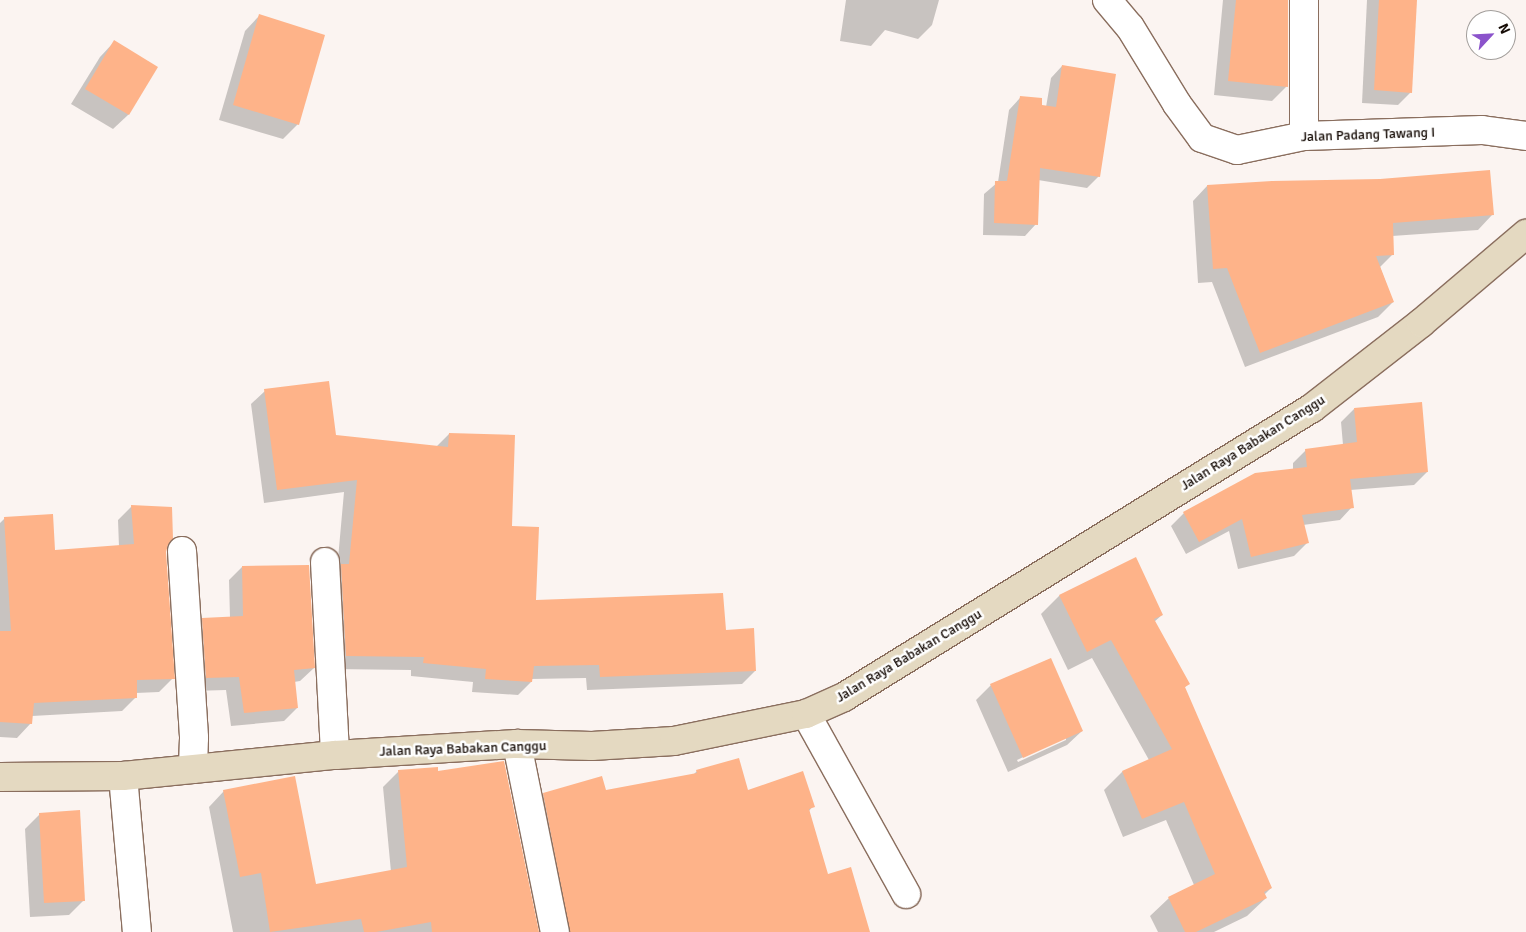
<!DOCTYPE html>
<html>
<head>
<meta charset="utf-8">
<style>
  body { margin:0 }
  #map { position:relative; width:1526px; height:932px; overflow:hidden; background:#fbf4f1; font-family:Signika,sans-serif }
  div>[style] { position:absolute }
  .shadow>* { inset:0; background:#0003 }
  .building>* { inset:0; background:#feb389 }
  .roads { filter:drop-shadow(1px 0 #8a6e5e) drop-shadow(-1px 0 #8a6e5e) drop-shadow(0 1px #8a6e5e) drop-shadow(0 -1px #8a6e5e) }
  .street>* { height:28px; margin:-14px; padding:0 14px; transform-origin:14px; border-radius:14px; background:#fff }
  .secondary>* { height:28px; margin:-14px; padding:0 14px; transform-origin:14px; border-radius:14px; background:#e4d9c1 }
  span { translate:-50% -50%; white-space:nowrap; text-align:center; line-height:1.15; -webkit-text-stroke:5px #fff; paint-order:stroke }
  .street-label { font-size:14px; color:#160c06 }
  .north { position:absolute; left:1466px; top:10px; width:50px; height:50px; box-sizing:border-box; background:#fff; border:1px solid #a29e9b; border-radius:50%; rotate:65deg; font-size:14px; font-weight:700; line-height:20px; text-align:center; color:#160c06 }
  .north::after { content:''; display:block; margin:auto; width:18px; height:22px; background:#8b53cb; clip-path:polygon(50% 0,100% 100%,50% 72%,0 100%) }
</style>
</head>
<body>
<div id="map">
  <div class="shadow">
    <div style="clip-path:polygon(846px 0,939px 0,932px 25px,918px 39px,885px 30px,871px 46px,840px 41px)"></div>
    <div style="clip-path:polygon(1223px 0,1287px 0,1287px 86px,1272px 101px,1214px 95px)"></div>
    <div style="clip-path:polygon(1367px 0,1416px 0,1411px 92px,1398px 105px,1362px 103px)"></div>
    <div style="clip-path:polygon(259px 16px,298px 124px,283px 139px,219px 120px,245px 31px)"></div>
    <div style="clip-path:polygon(114px 42px,156px 67px,128px 115px,113px 129px,71px 104px,100px 57px)"></div>
    <div style="clip-path:polygon(1062px 66px,1099px 176px,1087px 188px,1038px 180px,1036px 224px,1025px 236px,983px 235px,984px 194px,998px 182px,1009px 110px,1020px 98px,1046px 107px,1051px 78px)"></div>
    <div style="clip-path:polygon(1207px 186px,1492px 215px,1478px 230px,1392px 236px,1392px 255px,1380px 267px,1393px 302px,1378px 317px,1245px 367px,1212px 282px,1198px 283px,1193px 201px)"></div>
    <div style="clip-path:polygon(265px 391px,335px 436px,436px 447px,449px 434px,511px 527px,535px 601px,725px 632px,755px 671px,742px 684px,587px 690px,586px 678px,531px 679px,531px 682px,518px 695px,472px 692px,473px 682px,411px 676px,411px 670px,333px 669px,337px 570px,344px 492px,264px 503px,251px 404px)"></div>
    <div style="clip-path:polygon(1354px 409px,1427px 472px,1414px 485px,1350px 490px,1352px 507px,1340px 520px,1303px 525px,1307px 543px,1294px 556px,1238px 569px,1229px 531px,1186px 554px,1171px 526px,1184px 513px,1293px 470px,1293px 463px,1306px 450px,1343px 445px,1341px 422px)"></div>
    <div style="clip-path:polygon(132px 506px,167px 544px,165px 552px,173px 678px,159px 692px,136px 693px,136px 697px,122px 711px,32px 716px,31px 723px,17px 738px,0 737px,0 523px,5px 518px,54px 551px,119px 547px,118px 520px)"></div>
    <div style="clip-path:polygon(1135px 559px,1162px 615px,1154px 622px,1188px 684px,1184px 688px,1271px 888px,1264px 895px,1266px 898px,1247px 916px,1214px 932px,1158px 932px,1150px 916px,1169px 898px,1194px 885px,1166px 820px,1123px 837px,1104px 790px,1122px 772px,1149px 760px,1092px 658px,1068px 670px,1041px 614px,1059px 596px)"></div>
    <div style="clip-path:polygon(242px 567px,314px 668px,300px 681px,294px 682px,297px 708px,284px 721px,231px 726px,226px 690px,193px 691px,189px 633px,203px 619px,230px 618px,229px 580px)"></div>
    <div style="clip-path:polygon(evenodd,991px 685px,1082px 731px,1067px 745px,1008px 772px,976px 700px,991px 685px,1066px 737px,1066px 740px,1018px 762px,1017px 760px,1066px 737px)"></div>
    <div style="clip-path:polygon(399px 771px,437px 772px,538px 932px,233px 932px,209px 807px,224px 791px,315px 886px,391px 872px,383px 787px)"></div>
    <div style="clip-path:polygon(697px 771px,747px 792px,813px 806px,809px 811px,827px 875px,863px 932px,553px 932px,528px 810px,544px 794px,605px 792px,692px 776px)"></div>
    <div style="clip-path:polygon(40px 814px,84px 900px,69px 915px,30px 917px,25px 829px)"></div>
  </div>
  <div class="building">
    <div style="clip-path:polygon(1236px 0,1288px 0,1288px 87px,1228px 81px)"></div>
    <div style="clip-path:polygon(1379px 0,1417px 0,1412px 93px,1374px 90px)"></div>
    <div style="clip-path:polygon(259px 14px,325px 35px,299px 125px,233px 105px)"></div>
    <div style="clip-path:polygon(114px 40px,158px 67px,129px 115px,85px 89px)"></div>
    <div style="clip-path:polygon(1062px 65px,1116px 74px,1100px 177px,1040px 168px,1038px 225px,994px 223px,995px 181px,1007px 181px,1020px 96px,1042px 98px,1042px 105px,1056px 107px)"></div>
    <div style="clip-path:polygon(1490px 170px,1494px 215px,1393px 223px,1394px 255px,1376px 256px,1394px 302px,1260px 353px,1227px 268px,1213px 269px,1207px 185px,1272px 181px,1380px 179px)"></div>
    <div style="clip-path:polygon(329px 381px,336px 435px,448px 447px,449px 433px,515px 435px,512px 526px,539px 527px,536px 600px,723px 593px,726px 630px,754px 628px,756px 671px,600px 677px,599px 665px,534px 666px,532px 682px,485px 679px,486px 669px,423px 663px,424px 657px,346px 656px,341px 564px,349px 564px,357px 480px,277px 490px,264px 389px)"></div>
    <div style="clip-path:polygon(1422px 402px,1428px 472px,1350px 479px,1354px 508px,1302px 515px,1309px 543px,1251px 557px,1242px 519px,1199px 542px,1183px 512px,1255px 473px,1307px 467px,1305px 449px,1357px 442px,1354px 408px)"></div>
    <div style="clip-path:polygon(131px 505px,172px 507px,173px 539px,168px 545px,166px 552px,175px 679px,137px 680px,137px 698px,34px 703px,32px 724px,0 722px,0 631px,11px 631px,4px 517px,53px 514px,55px 550px,134px 544px)"></div>
    <div style="clip-path:polygon(1136px 557px,1163px 615px,1154px 619px,1190px 684px,1185px 687px,1272px 888px,1264px 892px,1267px 898px,1196px 932px,1185px 932px,1168px 897px,1215px 874px,1184px 802px,1142px 819px,1122px 771px,1172px 749px,1111px 640px,1087px 652px,1059px 595px)"></div>
    <div style="clip-path:polygon(309px 565px,315px 668px,294px 670px,298px 708px,244px 713px,239px 677px,206px 678px,202px 618px,243px 616px,242px 566px)"></div>
    <div style="clip-path:polygon(1051px 658px,1083px 731px,1023px 758px,990px 684px)"></div>
    <div style="clip-path:polygon(739px 758px,748px 790px,803px 771px,815px 807px,809px 809px,828px 874px,851px 867px,870px 932px,570px 932px,543px 793px,602px 776px,606px 790px,697px 773px,696px 770px)"></div>
    <div style="clip-path:polygon(504px 761px,539px 932px,432px 932px,431px 922px,376px 932px,364px 932px,361px 919px,270px 932px,261px 873px,240px 877px,223px 790px,295px 776px,316px 884px,407px 867px,398px 770px,438px 767px,438px 771px)"></div>
    <div style="clip-path:polygon(80px 810px,85px 901px,44px 903px,39px 813px)"></div>
  </div>
  <div class="roads">
    <div class="street">
      <div style="left:1107px;top:0;width:35px;rotate:50deg"></div>
      <div style="left:1130px;top:27px;width:90px;rotate:58.6deg"></div>
      <div style="left:1177px;top:104px;width:42px;rotate:53.7deg"></div>
      <div style="left:1202px;top:138px;width:37px;rotate:19deg"></div>
      <div style="left:1237px;top:150px;width:68px;rotate:-11.8deg"></div>
      <div style="left:1304px;top:136px;width:178px;rotate:-1.9deg"></div>
      <div style="left:1482px;top:130px;width:44px;rotate:7.8deg"></div>
      <div style="left:1304px;top:0;width:136px;rotate:90deg"></div>
      <div style="left:182px;top:551px;width:187px;rotate:86.3deg"></div>
      <div style="left:194px;top:738px;width:31px;rotate:92deg"></div>
      <div style="left:325px;top:562px;width:193px;rotate:87deg"></div>
      <div style="left:806px;top:714px;width:206px;rotate:60.9deg"></div>
      <div style="left:517px;top:744px;width:192px;rotate:78.6deg"></div>
      <div style="left:123px;top:776px;width:157px;rotate:84.9deg"></div>
    </div>
    <div class="secondary">
      <div style="left:0;top:777px;width:123px;rotate:-0.5deg"></div>
      <div style="left:123px;top:776px;width:213px;rotate:-5.7deg"></div>
      <div style="left:335px;top:755px;width:182px;rotate:-3.5deg"></div>
      <div style="left:517px;top:744px;width:75px;rotate:1.5deg"></div>
      <div style="left:592px;top:746px;width:82px;rotate:-3.5deg"></div>
      <div style="left:674px;top:741px;width:135px;rotate:-11.6deg"></div>
      <div style="left:806px;top:714px;width:42px;rotate:-24.1deg"></div>
      <div style="left:844px;top:697px;width:550px;rotate:-31.7deg"></div>
      <div style="left:1312px;top:408px;width:138px;rotate:-37.9deg"></div>
      <div style="left:1421px;top:323px;width:138px;rotate:-40.3deg"></div>
    </div>
  </div>
  <div class="street-label">
    <span style="left:1368px;top:135px;rotate:-2deg">Jalan Padang Tawang I</span>
    <span style="left:1253px;top:443px;rotate:-32deg">Jalan Raya Babakan Canggu</span>
    <span style="left:909px;top:656px;rotate:-31deg">Jalan Raya Babakan Canggu</span>
    <span style="left:463px;top:749px;rotate:-2deg">Jalan Raya Babakan Canggu</span>
  </div>
  <div class="north">N</div>
</div>
</body>
</html>
